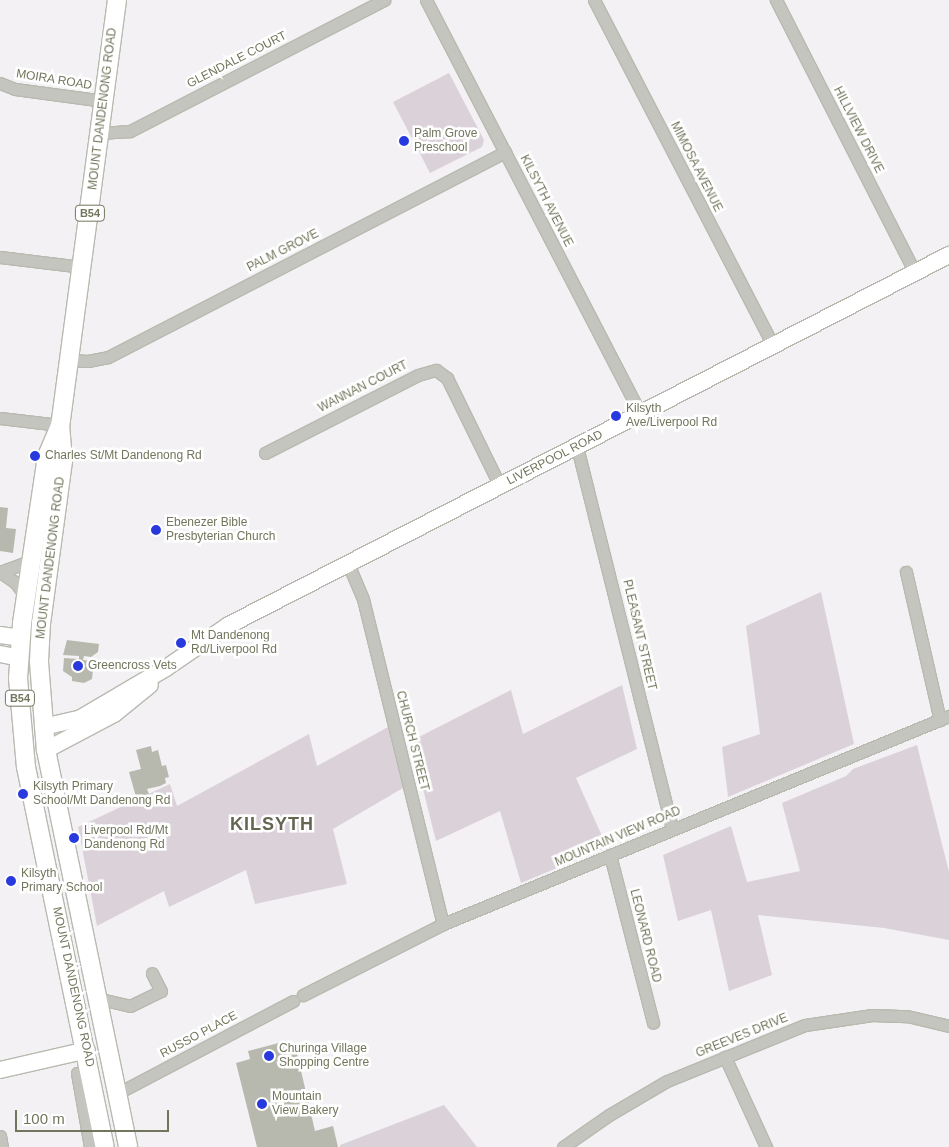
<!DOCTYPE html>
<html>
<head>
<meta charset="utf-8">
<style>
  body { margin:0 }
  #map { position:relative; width:949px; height:1147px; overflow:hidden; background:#f3f1f4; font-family:Arial,sans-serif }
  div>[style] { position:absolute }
  .green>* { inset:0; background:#dbd2d9 }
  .building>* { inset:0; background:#b8b9ae }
  .roads { filter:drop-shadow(1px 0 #b8bab0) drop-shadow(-1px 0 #b8bab0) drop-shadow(0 1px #b8bab0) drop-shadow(0 -1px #b8bab0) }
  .minor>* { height:11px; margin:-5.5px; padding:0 5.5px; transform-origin:5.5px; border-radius:5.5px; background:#c4c5be }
  .secondary>* { height:16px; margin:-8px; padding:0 8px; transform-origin:8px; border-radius:8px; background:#fff }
  .primary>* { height:18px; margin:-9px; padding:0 9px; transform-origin:9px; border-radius:9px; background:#fff }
  .dots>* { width:14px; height:14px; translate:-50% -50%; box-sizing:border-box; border:2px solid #fff; border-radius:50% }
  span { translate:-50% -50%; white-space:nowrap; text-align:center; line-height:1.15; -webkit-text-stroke:5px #fff; paint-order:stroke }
  .shield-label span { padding:1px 4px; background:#fff; border:1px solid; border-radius:4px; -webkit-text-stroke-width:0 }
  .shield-label { font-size:11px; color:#72765c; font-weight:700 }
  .street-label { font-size:12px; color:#72765c }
  .poi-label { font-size:12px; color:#72765c }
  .left { translate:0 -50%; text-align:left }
  .district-label { font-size:18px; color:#646652; font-weight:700; letter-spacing:1px }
  .scale { position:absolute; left:15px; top:1110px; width:154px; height:22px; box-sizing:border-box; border:2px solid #72765c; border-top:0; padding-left:6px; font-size:15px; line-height:18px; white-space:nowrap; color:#72765c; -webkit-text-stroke:4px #fff; paint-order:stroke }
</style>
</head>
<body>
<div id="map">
  <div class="green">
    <div style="clip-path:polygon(449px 73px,484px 140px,482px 147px,430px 173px,393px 102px)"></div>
    <div style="clip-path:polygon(821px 592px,854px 744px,728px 797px,722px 747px,760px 734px,746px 626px)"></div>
    <div style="clip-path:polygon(622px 685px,637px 749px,576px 778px,607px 847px,521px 883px,500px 811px,436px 841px,411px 741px,511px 690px,523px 734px)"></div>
    <div style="clip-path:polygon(388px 727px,403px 788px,333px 829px,347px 884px,255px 904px,246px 870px,169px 907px,164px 891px,97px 926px,78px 827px,170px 784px,177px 806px,309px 734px,317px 766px)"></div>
    <div style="clip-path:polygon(917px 745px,949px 872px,949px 940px,884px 928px,758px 915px,772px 975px,729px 991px,711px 910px,678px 921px,663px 855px,731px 826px,747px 882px,800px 871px,782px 803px,846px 776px,853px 769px)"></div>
    <div style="clip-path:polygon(444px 1105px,477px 1147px,340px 1147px,340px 1145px)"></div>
  </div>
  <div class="building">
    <div style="clip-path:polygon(0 507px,8px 508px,6px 528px,16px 529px,13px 553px,0 551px)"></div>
    <div style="clip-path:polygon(67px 640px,99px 644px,98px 652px,91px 657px,84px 656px,83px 660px,94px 661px,92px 679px,84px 683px,72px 681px,72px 677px,63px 671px,64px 658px,79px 659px,79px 656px,63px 655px)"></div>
    <div style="clip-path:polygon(151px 746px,152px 752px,158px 750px,162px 766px,166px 765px,169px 777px,165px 778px,166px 783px,160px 786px,147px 789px,149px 794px,136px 797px,129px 772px,141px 769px,136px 750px)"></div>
    <div style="clip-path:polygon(286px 1041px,289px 1041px,290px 1046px,295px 1045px,315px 1131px,333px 1126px,338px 1147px,257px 1147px,236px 1063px,250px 1059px,248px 1051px)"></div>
  </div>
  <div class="roads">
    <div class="minor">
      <div style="left:426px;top:0;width:467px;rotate:62.6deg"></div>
      <div style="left:594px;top:0;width:390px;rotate:62.6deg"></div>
      <div style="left:776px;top:0;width:306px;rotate:63deg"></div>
      <div style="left:0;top:83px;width:16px;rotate:22deg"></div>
      <div style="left:15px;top:89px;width:90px;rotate:7.7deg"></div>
      <div style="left:100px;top:133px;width:30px;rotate:-4deg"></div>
      <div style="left:130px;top:131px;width:286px;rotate:-27.3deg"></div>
      <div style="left:0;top:257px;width:84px;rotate:6.9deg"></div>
      <div style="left:70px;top:360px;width:18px;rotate:3deg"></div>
      <div style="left:88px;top:361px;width:20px;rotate:-11deg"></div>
      <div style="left:108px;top:357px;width:447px;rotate:-27.3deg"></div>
      <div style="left:0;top:418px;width:60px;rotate:6.7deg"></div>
      <div style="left:577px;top:447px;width:394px;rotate:76deg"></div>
      <div style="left:265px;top:453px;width:172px;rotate:-27deg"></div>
      <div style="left:418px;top:375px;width:19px;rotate:-16deg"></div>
      <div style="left:436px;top:370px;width:14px;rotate:36deg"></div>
      <div style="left:447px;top:378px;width:120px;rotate:63.9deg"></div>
      <div style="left:349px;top:566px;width:36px;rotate:67deg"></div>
      <div style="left:363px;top:599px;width:335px;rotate:76.2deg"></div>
      <div style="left:0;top:572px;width:18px;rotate:34deg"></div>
      <div style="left:15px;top:582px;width:19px;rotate:54deg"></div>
      <div style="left:0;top:572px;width:35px;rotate:-20deg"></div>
      <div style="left:906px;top:572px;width:152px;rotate:77.1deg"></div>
      <div style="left:610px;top:855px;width:173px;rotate:75.6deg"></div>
      <div style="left:303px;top:995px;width:157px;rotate:-26.9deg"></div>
      <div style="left:443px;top:924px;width:547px;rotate:-22.35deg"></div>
      <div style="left:96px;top:998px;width:35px;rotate:13deg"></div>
      <div style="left:130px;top:1006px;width:34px;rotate:-26deg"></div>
      <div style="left:161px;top:991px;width:20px;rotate:-117deg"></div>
      <div style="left:725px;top:1057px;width:99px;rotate:65.5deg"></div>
      <div style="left:77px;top:1073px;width:75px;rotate:80deg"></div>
      <div style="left:118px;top:1093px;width:198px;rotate:-27.7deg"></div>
      <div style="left:0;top:1136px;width:11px;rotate:80deg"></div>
      <div style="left:563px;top:1147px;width:56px;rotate:-34.8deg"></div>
      <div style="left:609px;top:1115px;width:67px;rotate:-30.4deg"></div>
      <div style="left:667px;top:1081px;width:149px;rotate:-22.1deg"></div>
      <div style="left:805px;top:1025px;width:68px;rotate:-8.5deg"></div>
      <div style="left:872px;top:1015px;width:35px;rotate:2deg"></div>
      <div style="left:907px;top:1016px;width:43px;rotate:13.4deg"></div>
    </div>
    <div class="secondary">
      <div style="left:0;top:635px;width:21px;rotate:8deg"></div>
      <div style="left:0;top:654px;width:20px;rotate:11deg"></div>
      <div style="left:43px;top:727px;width:39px;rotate:-13deg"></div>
      <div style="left:81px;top:718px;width:99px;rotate:-30.5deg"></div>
      <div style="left:166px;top:668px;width:76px;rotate:-34.3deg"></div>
      <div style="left:229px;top:625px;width:810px;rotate:-27.2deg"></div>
      <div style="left:46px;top:750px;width:77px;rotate:-27.9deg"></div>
      <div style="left:114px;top:714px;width:46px;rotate:-38.9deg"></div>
      <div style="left:0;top:1070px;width:89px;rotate:-12.9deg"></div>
    </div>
    <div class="primary">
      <div style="left:117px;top:0;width:429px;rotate:97.6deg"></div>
      <div style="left:60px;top:425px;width:36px;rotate:85deg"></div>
      <div style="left:63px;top:461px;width:163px;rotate:97.7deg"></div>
      <div style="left:41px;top:623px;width:39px;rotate:93deg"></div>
      <div style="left:39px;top:662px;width:88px;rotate:85.5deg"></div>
      <div style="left:46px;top:750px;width:405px;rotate:78.3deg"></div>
      <div style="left:59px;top:428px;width:30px;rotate:113deg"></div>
      <div style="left:47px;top:456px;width:170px;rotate:98.5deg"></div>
      <div style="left:22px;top:624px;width:54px;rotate:94.2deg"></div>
      <div style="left:18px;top:678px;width:89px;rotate:84.9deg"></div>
      <div style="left:26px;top:767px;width:388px;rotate:78.3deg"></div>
    </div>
  </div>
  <div class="dots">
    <div style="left:404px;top:141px;background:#2839dd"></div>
    <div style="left:616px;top:416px;background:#2839dd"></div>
    <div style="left:35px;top:456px;background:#2839dd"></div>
    <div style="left:156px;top:530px;background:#2839dd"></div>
    <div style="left:181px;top:643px;background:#2839dd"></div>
    <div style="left:78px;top:666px;background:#2839dd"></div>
    <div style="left:23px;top:794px;background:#2839dd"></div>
    <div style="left:74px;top:838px;background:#2839dd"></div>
    <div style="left:11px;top:881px;background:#2839dd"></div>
    <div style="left:269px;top:1056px;background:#2839dd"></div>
    <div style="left:262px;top:1104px;background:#2839dd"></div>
  </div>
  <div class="shield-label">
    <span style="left:90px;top:213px">B54</span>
    <span style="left:20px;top:698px">B54</span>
  </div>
  <div class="street-label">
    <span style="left:237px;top:60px;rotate:-27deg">GLENDALE COURT</span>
    <span style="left:54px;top:80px;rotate:9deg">MOIRA ROAD</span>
    <span style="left:103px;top:109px;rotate:-83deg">MOUNT DANDENONG ROAD</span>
    <span style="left:858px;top:130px;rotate:63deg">HILLVIEW DRIVE</span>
    <span style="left:696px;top:167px;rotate:63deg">MIMOSA AVENUE</span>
    <span style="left:546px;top:201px;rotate:63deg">KILSYTH AVENUE</span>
    <span style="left:283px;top:251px;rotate:-27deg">PALM GROVE</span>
    <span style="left:363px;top:387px;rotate:-27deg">WANNAN COURT</span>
    <span style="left:555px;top:458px;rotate:-27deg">LIVERPOOL ROAD</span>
    <span style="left:51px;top:558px;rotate:-83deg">MOUNT DANDENONG ROAD</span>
    <span style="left:639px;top:635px;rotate:77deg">PLEASANT STREET</span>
    <span style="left:412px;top:741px;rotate:76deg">CHURCH STREET</span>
    <span style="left:618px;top:837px;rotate:-23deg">MOUNTAIN VIEW ROAD</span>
    <span style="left:645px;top:936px;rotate:76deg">LEONARD ROAD</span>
    <span style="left:73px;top:987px;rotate:78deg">MOUNT DANDENONG ROAD</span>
    <span style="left:199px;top:1035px;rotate:-28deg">RUSSO PLACE</span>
    <span style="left:742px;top:1036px;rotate:-22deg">GREEVES DRIVE</span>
  </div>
  <div class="poi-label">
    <span class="left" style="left:414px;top:141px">Palm Grove<br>Preschool</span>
    <span class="left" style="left:626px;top:416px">Kilsyth<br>Ave/Liverpool Rd</span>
    <span class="left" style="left:45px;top:456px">Charles St/Mt Dandenong Rd</span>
    <span class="left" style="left:166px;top:530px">Ebenezer Bible<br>Presbyterian Church</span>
    <span class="left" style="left:191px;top:643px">Mt Dandenong<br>Rd/Liverpool Rd</span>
    <span class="left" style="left:88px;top:666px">Greencross Vets</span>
    <span class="left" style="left:33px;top:794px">Kilsyth Primary<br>School/Mt Dandenong Rd</span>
    <span class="left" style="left:84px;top:838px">Liverpool Rd/Mt<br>Dandenong Rd</span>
    <span class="left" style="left:21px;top:881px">Kilsyth<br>Primary School</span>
    <span class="left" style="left:279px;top:1056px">Churinga Village<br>Shopping Centre</span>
    <span class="left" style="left:272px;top:1104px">Mountain<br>View Bakery</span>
  </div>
  <div class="district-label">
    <span style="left:272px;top:824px">KILSYTH</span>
  </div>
  <div class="scale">100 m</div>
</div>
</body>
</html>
